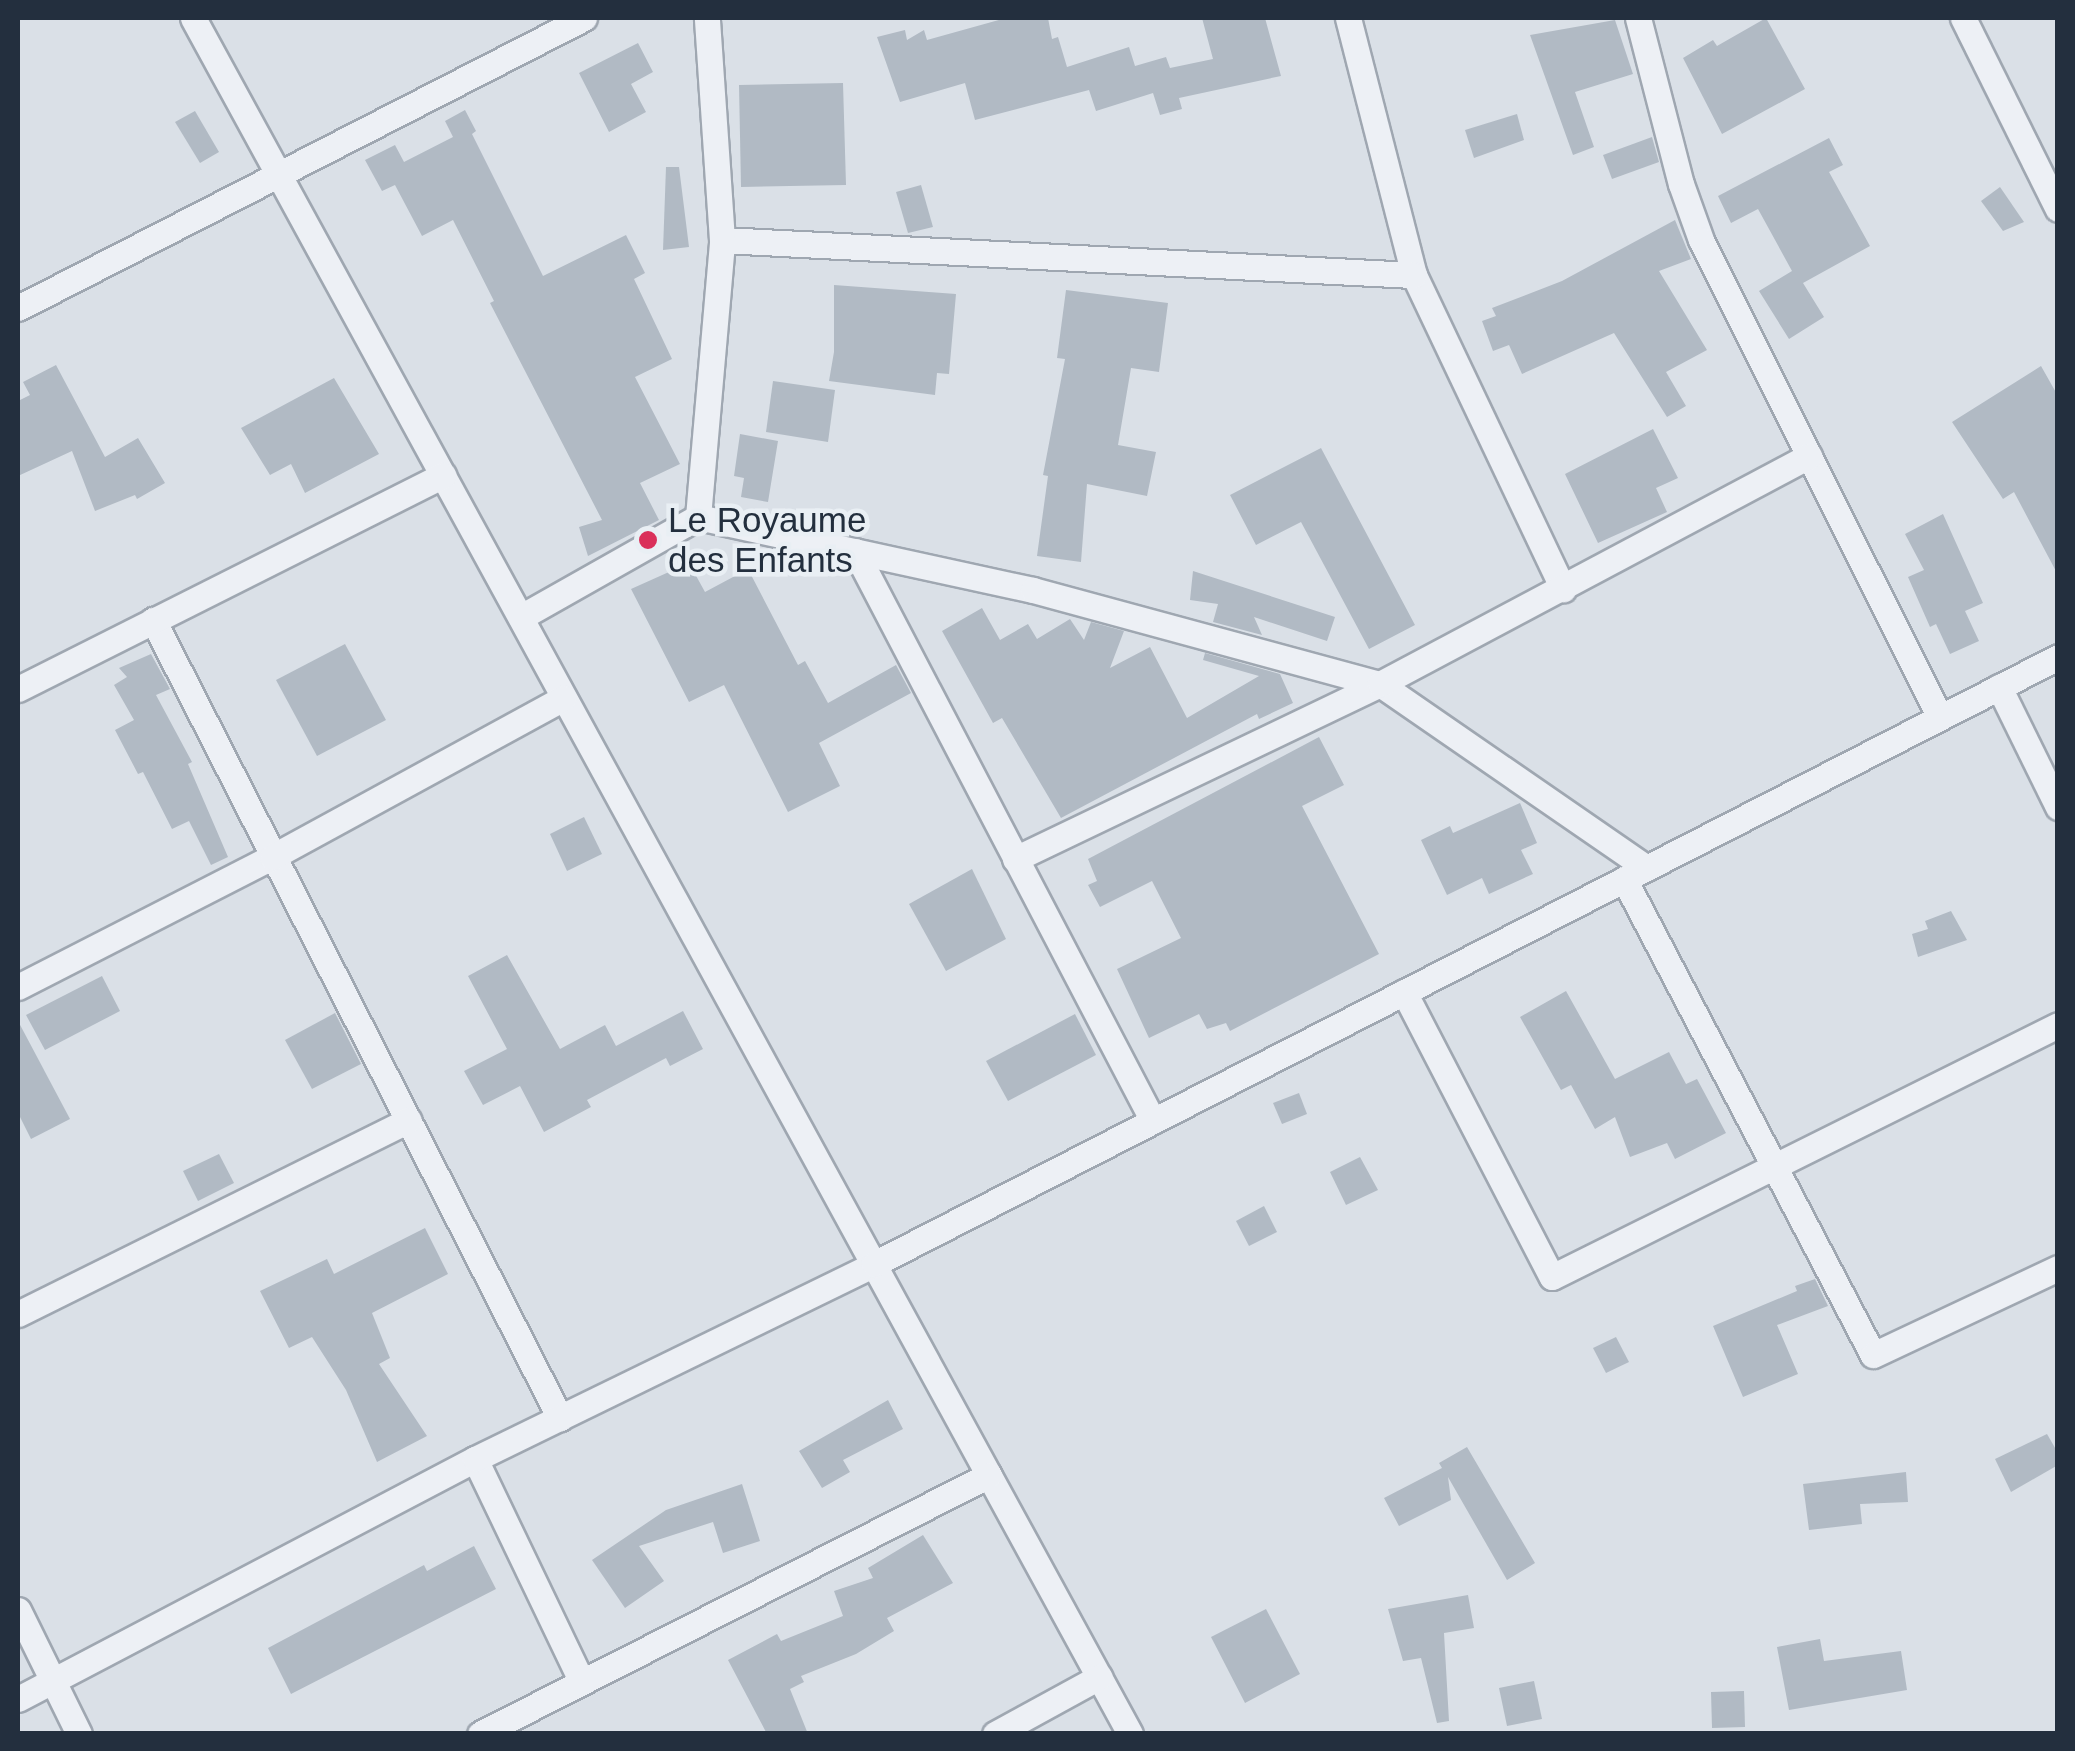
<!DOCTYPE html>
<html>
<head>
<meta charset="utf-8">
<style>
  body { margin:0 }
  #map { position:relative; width:2075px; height:1751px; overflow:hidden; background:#dae0e7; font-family:Arial,sans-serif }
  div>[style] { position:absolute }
  .building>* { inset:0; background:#b1bac4 }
  .roads { filter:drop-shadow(2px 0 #9fa7b1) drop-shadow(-2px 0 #9fa7b1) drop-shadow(0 2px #9fa7b1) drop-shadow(0 -2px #9fa7b1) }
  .street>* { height:25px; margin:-12.5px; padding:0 12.5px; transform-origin:12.5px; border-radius:12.5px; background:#edf0f5 }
  .dots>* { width:28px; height:28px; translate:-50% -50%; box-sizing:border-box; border:5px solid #e9eff4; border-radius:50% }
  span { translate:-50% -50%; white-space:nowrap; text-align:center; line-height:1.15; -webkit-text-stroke:9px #e9eff4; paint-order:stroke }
  .poi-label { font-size:35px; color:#232f3e }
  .left { translate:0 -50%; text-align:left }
  .frame { position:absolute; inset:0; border:20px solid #232f3e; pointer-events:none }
</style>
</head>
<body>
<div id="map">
  <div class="building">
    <div style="clip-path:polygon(1006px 18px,1048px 18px,1052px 39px,1058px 37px,1067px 67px,1129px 47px,1135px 66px,1166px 57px,1170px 68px,1213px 59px,1202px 18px,1265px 18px,1281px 76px,1179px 98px,1182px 109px,1160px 115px,1153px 93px,1096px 111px,1089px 90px,975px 120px,965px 83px,900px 102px,877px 37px,905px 30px,907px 40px,924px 30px,927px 40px)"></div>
    <div style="clip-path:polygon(1766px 18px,1805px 89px,1722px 134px,1683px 58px,1713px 40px,1717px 46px)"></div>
    <div style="clip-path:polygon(1615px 20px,1633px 74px,1575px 92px,1594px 147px,1573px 155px,1530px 35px)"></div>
    <div style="clip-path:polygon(638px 43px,653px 72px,631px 84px,646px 112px,609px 132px,579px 73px)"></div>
    <div style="clip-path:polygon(843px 83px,846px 185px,741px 187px,739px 85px)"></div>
    <div style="clip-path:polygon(465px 110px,476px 131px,472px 134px,543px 276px,626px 235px,645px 273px,634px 279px,672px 359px,635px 377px,680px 464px,640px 483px,659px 520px,588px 556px,579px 527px,602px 520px,490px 303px,494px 301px,453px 220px,422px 236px,395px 185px,382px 191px,365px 160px,395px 145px,404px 162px,453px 137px,445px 121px)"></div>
    <div style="clip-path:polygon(195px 111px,219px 152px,200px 163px,175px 122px)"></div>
    <div style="clip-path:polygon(1517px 114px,1524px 140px,1474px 158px,1465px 130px)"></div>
    <div style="clip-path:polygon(1652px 137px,1659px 162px,1612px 179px,1603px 155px)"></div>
    <div style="clip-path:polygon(1829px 138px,1843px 165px,1829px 172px,1870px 246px,1803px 283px,1824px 317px,1789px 339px,1759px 291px,1792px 271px,1758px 209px,1731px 223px,1718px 196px)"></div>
    <div style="clip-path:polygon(666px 167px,679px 167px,689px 247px,663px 250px)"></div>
    <div style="clip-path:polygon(921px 185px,933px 227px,908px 233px,896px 192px)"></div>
    <div style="clip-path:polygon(2000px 187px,2024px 222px,2003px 231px,1981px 201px)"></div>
    <div style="clip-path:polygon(1675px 220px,1691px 259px,1659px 271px,1707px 350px,1666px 372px,1686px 406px,1667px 417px,1614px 333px,1522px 374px,1509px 345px,1493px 351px,1482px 321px,1496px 316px,1492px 308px,1562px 281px)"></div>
    <div style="clip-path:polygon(834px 285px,956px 294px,949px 374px,937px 373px,935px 395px,829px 381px,834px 352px)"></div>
    <div style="clip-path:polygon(1066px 290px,1168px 303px,1159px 372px,1131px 368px,1118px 445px,1156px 452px,1147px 496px,1087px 484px,1081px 562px,1037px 556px,1048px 476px,1043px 475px,1065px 359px,1057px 358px)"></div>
    <div style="clip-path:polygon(56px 365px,105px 457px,138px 438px,165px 483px,137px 499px,135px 495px,95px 511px,72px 451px,18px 476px,18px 401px,30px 395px,23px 382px)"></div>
    <div style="clip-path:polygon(2041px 366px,2058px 396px,2058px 575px,2014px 492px,2003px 499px,1952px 422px)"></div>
    <div style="clip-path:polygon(334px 378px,379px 454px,305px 493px,291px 464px,270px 475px,241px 428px)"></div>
    <div style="clip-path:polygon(773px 381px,835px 390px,828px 442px,766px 432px)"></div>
    <div style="clip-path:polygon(1653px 429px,1678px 478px,1656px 488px,1667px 512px,1598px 543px,1565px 474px)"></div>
    <div style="clip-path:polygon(740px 434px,778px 441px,768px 502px,741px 497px,744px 478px,734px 476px)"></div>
    <div style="clip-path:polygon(1321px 448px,1415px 625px,1369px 649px,1301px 522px,1256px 545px,1230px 495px)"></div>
    <div style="clip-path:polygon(1943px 514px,1983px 603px,1965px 611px,1979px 641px,1950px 654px,1936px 624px,1930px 627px,1908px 577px,1924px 570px,1905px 534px)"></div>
    <div style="clip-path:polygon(689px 563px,705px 592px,748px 569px,798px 665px,805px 661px,828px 703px,896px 665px,911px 693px,819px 743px,840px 786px,788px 812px,724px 685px,689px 702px,631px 589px)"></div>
    <div style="clip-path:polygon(1193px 571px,1335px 617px,1327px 641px,1254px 617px,1262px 635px,1213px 622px,1218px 604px,1190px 600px)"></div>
    <div style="clip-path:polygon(982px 608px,1000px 640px,1028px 624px,1037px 639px,1070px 619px,1084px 640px,1091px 622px,1124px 631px,1110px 668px,1150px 647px,1187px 718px,1259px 676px,1203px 660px,1205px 653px,1280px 674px,1293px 703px,1259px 719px,1257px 714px,1061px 818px,1002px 718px,993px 723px,942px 631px)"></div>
    <div style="clip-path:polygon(345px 644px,386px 720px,317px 756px,276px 680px)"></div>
    <div style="clip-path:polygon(151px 654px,170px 689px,156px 695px,192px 762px,188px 764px,228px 857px,211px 865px,189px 821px,172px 829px,143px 772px,138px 774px,115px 730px,134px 720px,114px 685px,127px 677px,119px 668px)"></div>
    <div style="clip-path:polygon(1319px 737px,1344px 785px,1302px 806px,1379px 954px,1230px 1031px,1226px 1023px,1207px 1029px,1199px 1014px,1149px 1038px,1117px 969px,1181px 938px,1152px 881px,1100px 907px,1088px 885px,1097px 881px,1088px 859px)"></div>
    <div style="clip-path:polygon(1520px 803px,1537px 843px,1521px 850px,1533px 874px,1489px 894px,1482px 878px,1447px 895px,1421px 840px,1450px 826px,1453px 833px)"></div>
    <div style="clip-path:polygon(584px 817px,602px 854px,567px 871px,550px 834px)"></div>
    <div style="clip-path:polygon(972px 869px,1006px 939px,946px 971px,909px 904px)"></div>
    <div style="clip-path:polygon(1951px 911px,1967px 940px,1918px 957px,1912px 934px,1928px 929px,1925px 921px)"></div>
    <div style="clip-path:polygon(507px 955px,560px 1049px,605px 1025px,616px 1046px,683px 1011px,703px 1049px,670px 1066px,666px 1058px,587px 1100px,591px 1107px,544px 1132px,520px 1086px,483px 1105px,464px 1071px,507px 1049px,468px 976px)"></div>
    <div style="clip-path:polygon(102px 976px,120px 1011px,45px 1050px,26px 1015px)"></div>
    <div style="clip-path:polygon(1566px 991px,1615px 1079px,1669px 1052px,1686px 1084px,1697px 1079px,1726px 1133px,1675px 1159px,1667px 1143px,1630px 1157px,1615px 1117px,1595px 1129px,1571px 1085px,1561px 1090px,1520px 1017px)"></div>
    <div style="clip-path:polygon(335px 1013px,361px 1064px,312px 1089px,285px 1040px)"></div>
    <div style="clip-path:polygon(1075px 1014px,1096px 1055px,1008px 1101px,986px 1061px)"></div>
    <div style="clip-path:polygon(18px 1021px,70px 1119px,31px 1139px,18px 1113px)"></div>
    <div style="clip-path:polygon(1299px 1093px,1307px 1114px,1282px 1124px,1273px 1103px)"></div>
    <div style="clip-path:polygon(219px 1154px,234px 1183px,198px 1201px,183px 1171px)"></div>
    <div style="clip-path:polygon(1360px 1157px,1378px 1190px,1346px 1205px,1330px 1172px)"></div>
    <div style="clip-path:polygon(1264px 1206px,1277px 1232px,1249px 1246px,1236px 1221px)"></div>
    <div style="clip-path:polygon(425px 1228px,448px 1274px,372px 1313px,390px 1358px,379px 1364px,427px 1436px,377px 1462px,346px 1390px,312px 1337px,289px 1348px,260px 1291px,327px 1259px,334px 1274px)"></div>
    <div style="clip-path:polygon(1815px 1279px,1828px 1306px,1777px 1325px,1798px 1374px,1743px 1397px,1713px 1326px,1797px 1291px,1795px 1286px)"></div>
    <div style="clip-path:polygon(1616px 1337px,1629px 1362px,1606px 1373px,1593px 1348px)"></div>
    <div style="clip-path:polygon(888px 1400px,903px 1429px,843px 1460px,850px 1472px,822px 1488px,799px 1451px)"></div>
    <div style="clip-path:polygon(2047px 1434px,2058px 1453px,2058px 1465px,2011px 1492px,1995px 1459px)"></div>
    <div style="clip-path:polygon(1467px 1447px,1535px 1563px,1507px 1580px,1448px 1477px,1451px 1500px,1399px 1526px,1384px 1498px,1442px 1468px,1439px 1463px)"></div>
    <div style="clip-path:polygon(1906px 1472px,1908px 1502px,1860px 1504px,1862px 1524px,1809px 1530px,1803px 1484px)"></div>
    <div style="clip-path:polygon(742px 1484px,760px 1541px,723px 1553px,713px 1522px,639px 1546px,664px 1581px,625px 1608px,592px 1560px,666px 1510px)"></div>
    <div style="clip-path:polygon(923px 1535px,953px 1583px,887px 1618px,894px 1631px,856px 1654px,801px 1676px,804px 1682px,790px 1689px,808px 1734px,767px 1734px,728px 1660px,777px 1634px,781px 1641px,843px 1616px,834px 1591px,873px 1578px,868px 1568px)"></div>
    <div style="clip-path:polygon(474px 1546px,496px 1589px,291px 1694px,268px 1648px,424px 1565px,427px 1571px)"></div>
    <div style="clip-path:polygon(1468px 1595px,1474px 1628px,1444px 1633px,1449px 1721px,1437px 1723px,1421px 1658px,1403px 1661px,1388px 1609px)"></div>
    <div style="clip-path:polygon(1266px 1609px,1300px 1674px,1245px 1703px,1211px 1637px)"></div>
    <div style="clip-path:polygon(1820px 1639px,1824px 1661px,1901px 1651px,1907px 1690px,1789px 1710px,1777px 1647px)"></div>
    <div style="clip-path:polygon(1534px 1681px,1542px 1719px,1507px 1726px,1499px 1688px)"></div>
    <div style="clip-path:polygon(1744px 1691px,1745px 1727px,1712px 1728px,1711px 1692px)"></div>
  </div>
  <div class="roads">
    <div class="street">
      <div style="left:193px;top:18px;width:1955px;rotate:61.36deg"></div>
      <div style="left:1348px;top:18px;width:265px;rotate:75.6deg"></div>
      <div style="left:1414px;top:275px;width:348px;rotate:64.6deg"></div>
      <div style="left:1638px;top:18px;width:171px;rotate:75.5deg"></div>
      <div style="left:1681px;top:184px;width:59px;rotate:70.3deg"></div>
      <div style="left:1701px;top:240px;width:534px;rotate:63.43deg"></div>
      <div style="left:1963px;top:18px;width:213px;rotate:63.6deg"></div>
      <div style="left:722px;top:240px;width:693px;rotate:2.9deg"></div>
      <div style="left:18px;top:308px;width:636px;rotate:-27.13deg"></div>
      <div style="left:698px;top:517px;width:278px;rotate:-85deg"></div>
      <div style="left:722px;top:240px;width:223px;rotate:-93.9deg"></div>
      <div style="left:855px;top:551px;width:643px;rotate:62.4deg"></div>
      <div style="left:521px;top:617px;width:203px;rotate:-29.5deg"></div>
      <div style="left:698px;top:517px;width:343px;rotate:12.3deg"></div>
      <div style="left:1033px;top:590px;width:360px;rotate:15.2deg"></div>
      <div style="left:1380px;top:684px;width:324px;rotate:34.6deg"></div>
      <div style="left:153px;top:620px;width:896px;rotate:62.98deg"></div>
      <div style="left:1999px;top:687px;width:134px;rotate:63.8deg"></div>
      <div style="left:18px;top:689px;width:476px;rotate:-26.7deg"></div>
      <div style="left:1015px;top:859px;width:405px;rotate:-25.6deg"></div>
      <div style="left:1380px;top:684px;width:486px;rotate:-28deg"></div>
      <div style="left:1624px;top:879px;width:537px;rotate:62.39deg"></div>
      <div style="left:1873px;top:1355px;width:204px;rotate:-25.2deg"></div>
      <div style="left:18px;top:987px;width:285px;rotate:-27.1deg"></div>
      <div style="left:272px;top:857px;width:332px;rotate:-28.6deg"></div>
      <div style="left:1404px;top:992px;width:321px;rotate:62.6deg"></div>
      <div style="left:1552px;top:1277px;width:565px;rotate:-26.47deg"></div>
      <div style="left:18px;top:1314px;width:436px;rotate:-26.4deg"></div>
      <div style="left:475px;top:1459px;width:247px;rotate:64.4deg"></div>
      <div style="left:18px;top:1610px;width:138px;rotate:63.8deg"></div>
      <div style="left:18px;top:1699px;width:516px;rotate:-27.71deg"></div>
      <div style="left:475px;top:1459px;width:444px;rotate:-26deg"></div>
      <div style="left:874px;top:1264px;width:1331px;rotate:-27.14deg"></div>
      <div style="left:480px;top:1734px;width:571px;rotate:-26.97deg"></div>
      <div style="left:995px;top:1734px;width:119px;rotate:-28.7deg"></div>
    </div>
  </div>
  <div class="dots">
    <div style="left:648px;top:540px;background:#da305a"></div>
  </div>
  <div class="poi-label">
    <span class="left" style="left:668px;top:540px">Le Royaume<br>des Enfants</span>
  </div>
  <div class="frame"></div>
</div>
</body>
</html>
